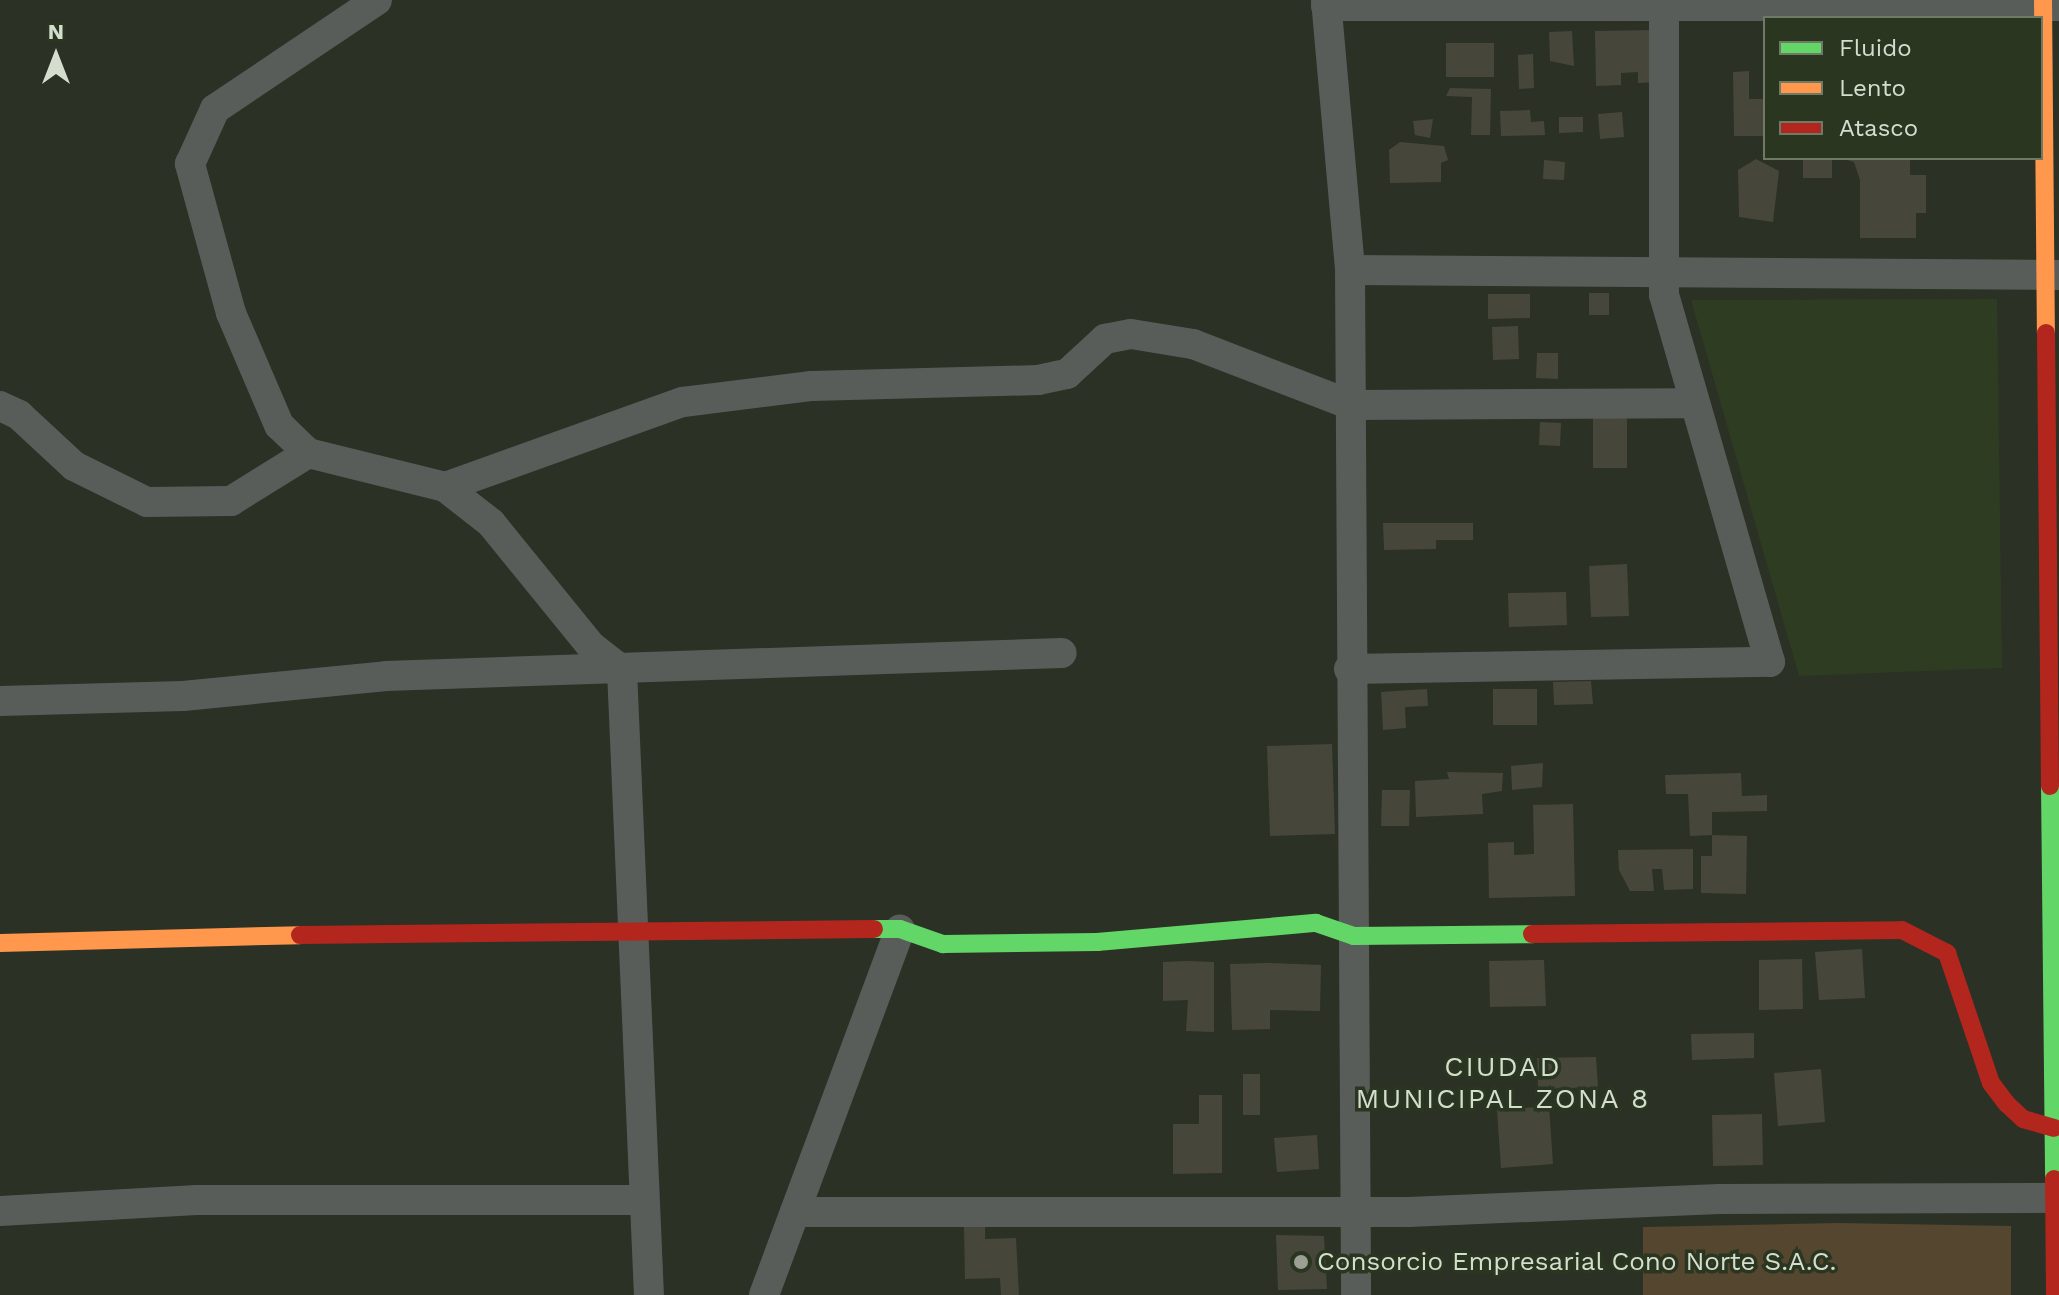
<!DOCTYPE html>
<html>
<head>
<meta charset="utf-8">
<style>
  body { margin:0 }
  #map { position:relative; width:2059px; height:1295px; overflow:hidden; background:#2b3125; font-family:"Work Sans",sans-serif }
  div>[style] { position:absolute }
  .built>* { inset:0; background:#2e3c22 }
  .green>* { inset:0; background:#554630 }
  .building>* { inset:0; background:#46473a }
  .street>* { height:30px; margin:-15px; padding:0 15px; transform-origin:15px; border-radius:15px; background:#595d5a }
  .fast>* { height:18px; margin:-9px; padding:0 9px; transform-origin:9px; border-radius:9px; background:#63d668 }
  .slow>* { height:18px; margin:-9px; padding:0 9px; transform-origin:9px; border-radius:9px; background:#ff974d }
  .jam>* { height:18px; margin:-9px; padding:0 9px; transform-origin:9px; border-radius:9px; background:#b3261e }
  .dots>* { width:22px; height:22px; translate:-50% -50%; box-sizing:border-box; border:4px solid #2a3620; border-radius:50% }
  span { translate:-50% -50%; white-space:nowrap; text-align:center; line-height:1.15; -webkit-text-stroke:7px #2a3620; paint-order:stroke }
  .poi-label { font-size:26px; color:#d5ddcf }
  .left { translate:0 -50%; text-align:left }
  .neighbourhood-label { font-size:28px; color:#d5ddcf; letter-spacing:2px }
  .legend { position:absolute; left:1763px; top:16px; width:280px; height:144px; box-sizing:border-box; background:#2a3620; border:2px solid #6e7966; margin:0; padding:10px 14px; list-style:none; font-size:24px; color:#d5ddcf }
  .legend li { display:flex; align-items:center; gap:16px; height:40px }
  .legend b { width:40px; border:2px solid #6e7966 }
  .north { position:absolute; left:16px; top:16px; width:80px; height:80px; -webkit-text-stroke:6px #2a3620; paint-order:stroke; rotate:0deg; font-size:22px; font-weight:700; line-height:32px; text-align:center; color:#d5ddcf }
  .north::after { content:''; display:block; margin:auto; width:28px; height:36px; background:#d5ddcf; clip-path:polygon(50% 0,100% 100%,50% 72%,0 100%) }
</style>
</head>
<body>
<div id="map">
  <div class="built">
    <div style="clip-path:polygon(1997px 299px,2002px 668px,1799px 676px,1691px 300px)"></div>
  </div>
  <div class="green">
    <div style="clip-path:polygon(1839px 1223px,2011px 1226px,2011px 1295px,1643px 1295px,1643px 1227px)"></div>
  </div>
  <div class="building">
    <div style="clip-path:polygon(1655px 30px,1657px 82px,1638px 83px,1638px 72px,1621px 73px,1621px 85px,1596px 86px,1595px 31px)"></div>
    <div style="clip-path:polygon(1572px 31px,1574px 66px,1550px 61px,1549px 32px)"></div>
    <div style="clip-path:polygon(1446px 43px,1494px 43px,1494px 77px,1446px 77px)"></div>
    <div style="clip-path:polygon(1533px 54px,1534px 88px,1519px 89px,1518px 55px)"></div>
    <div style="clip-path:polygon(1749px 71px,1749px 99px,1765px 99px,1765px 136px,1734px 136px,1733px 72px)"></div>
    <div style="clip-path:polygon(1450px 88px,1491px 89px,1490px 135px,1471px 135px,1472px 97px,1446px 96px)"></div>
    <div style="clip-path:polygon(1530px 110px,1531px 122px,1544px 121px,1545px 135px,1501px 136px,1500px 111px)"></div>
    <div style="clip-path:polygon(1622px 112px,1624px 137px,1600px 139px,1598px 114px)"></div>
    <div style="clip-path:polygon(1559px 117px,1583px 117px,1583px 132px,1559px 133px)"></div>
    <div style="clip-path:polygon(1433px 119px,1430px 138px,1415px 135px,1413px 121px)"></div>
    <div style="clip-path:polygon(1400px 142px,1444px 146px,1448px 160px,1441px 163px,1441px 182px,1390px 183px,1389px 150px)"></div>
    <div style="clip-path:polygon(1803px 158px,1832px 158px,1832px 178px,1803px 178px)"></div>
    <div style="clip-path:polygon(1840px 158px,1910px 158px,1910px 175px,1926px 175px,1926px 213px,1916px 213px,1916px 238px,1860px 238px,1860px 180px,1854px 162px)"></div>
    <div style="clip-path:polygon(1756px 159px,1779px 171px,1773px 222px,1739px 217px,1738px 170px)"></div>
    <div style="clip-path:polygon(1544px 160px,1565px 162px,1564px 180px,1543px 179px)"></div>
    <div style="clip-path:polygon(1589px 293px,1609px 293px,1609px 315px,1589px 315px)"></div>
    <div style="clip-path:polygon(1488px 294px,1530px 294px,1530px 318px,1488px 319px)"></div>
    <div style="clip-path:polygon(1518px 326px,1519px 359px,1493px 360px,1492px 327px)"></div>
    <div style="clip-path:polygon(1537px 353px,1558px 353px,1558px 379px,1536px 378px)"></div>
    <div style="clip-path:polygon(1593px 418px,1627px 418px,1627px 468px,1593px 468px)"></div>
    <div style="clip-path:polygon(1540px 422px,1561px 423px,1560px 446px,1539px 445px)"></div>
    <div style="clip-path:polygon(1383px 523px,1473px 523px,1473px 540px,1436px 540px,1436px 549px,1384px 550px)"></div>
    <div style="clip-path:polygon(1627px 564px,1629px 616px,1591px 617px,1589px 566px)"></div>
    <div style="clip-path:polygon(1566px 592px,1567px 625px,1509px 627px,1508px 593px)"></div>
    <div style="clip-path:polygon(1591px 681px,1593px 704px,1554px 705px,1553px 682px)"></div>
    <div style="clip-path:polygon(1427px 689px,1428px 706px,1405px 707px,1406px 728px,1383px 730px,1381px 692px)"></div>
    <div style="clip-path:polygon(1493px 689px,1537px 689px,1537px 725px,1493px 725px)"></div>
    <div style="clip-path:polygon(1332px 744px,1335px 834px,1270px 836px,1267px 746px)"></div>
    <div style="clip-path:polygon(1543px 763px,1542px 787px,1512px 790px,1511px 766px)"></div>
    <div style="clip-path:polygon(1447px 772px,1503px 773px,1502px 791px,1482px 794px,1483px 814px,1416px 817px,1415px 781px,1449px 779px)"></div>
    <div style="clip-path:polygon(1741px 773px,1742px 796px,1767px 795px,1767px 811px,1712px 812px,1712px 835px,1690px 836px,1688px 794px,1666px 794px,1665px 775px)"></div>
    <div style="clip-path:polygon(1382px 790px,1410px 790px,1409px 826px,1381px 826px)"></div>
    <div style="clip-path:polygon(1573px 804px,1575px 896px,1489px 898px,1488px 843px,1514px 842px,1514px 855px,1534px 854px,1533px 805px)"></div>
    <div style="clip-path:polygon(1712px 835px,1747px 836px,1746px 894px,1701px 893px,1701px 856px,1712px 856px)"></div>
    <div style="clip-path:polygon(1693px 849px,1693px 889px,1664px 890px,1662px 869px,1652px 869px,1654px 891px,1630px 891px,1619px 870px,1618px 850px)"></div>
    <div style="clip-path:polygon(1862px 949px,1865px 998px,1819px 1000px,1815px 952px)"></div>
    <div style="clip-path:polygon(1802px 959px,1803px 1009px,1759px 1010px,1759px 960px)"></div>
    <div style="clip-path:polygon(1544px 960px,1546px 1006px,1490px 1007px,1489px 961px)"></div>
    <div style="clip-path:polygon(1187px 961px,1214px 962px,1214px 1032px,1186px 1031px,1188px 1000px,1163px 1001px,1163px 962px)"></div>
    <div style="clip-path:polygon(1269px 963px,1321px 965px,1320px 1011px,1270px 1010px,1270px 1029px,1232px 1030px,1230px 964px)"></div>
    <div style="clip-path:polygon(1754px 1033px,1754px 1058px,1692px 1060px,1691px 1034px)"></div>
    <div style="clip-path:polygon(1596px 1057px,1598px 1087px,1538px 1089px,1537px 1058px)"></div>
    <div style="clip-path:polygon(1821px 1069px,1825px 1122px,1778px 1126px,1774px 1073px)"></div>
    <div style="clip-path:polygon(1243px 1074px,1260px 1074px,1260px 1115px,1243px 1115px)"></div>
    <div style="clip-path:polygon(1199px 1095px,1222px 1095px,1222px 1173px,1173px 1174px,1173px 1124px,1199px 1124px)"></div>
    <div style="clip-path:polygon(1549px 1106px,1553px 1164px,1501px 1168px,1497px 1110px)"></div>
    <div style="clip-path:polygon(1762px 1114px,1763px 1165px,1713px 1166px,1712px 1115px)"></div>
    <div style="clip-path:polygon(1317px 1135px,1319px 1169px,1277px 1172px,1274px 1138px)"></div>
    <div style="clip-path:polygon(985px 1226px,985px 1239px,1016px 1238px,1019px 1295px,1001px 1295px,1000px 1278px,965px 1279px,964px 1227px)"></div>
    <div style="clip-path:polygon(1276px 1235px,1324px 1236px,1327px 1289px,1278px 1290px)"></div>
  </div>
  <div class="street">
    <div style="left:1326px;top:0;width:271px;rotate:84.9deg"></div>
    <div style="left:1350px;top:270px;width:1025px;rotate:89.66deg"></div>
    <div style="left:1326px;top:6px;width:733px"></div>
    <div style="left:1350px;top:270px;width:709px;rotate:0.4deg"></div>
    <div style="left:0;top:406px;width:21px;rotate:25deg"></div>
    <div style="left:19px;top:415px;width:75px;rotate:42.8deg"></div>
    <div style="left:74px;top:466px;width:81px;rotate:26.3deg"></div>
    <div style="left:147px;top:502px;width:84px;rotate:-0.7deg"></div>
    <div style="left:231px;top:501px;width:91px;rotate:-31.9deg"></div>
    <div style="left:308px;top:453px;width:141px;rotate:13.9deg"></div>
    <div style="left:445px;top:487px;width:58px;rotate:38deg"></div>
    <div style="left:491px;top:523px;width:159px;rotate:50.9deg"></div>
    <div style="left:591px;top:646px;width:39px;rotate:38deg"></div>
    <div style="left:622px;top:670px;width:626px;rotate:87.53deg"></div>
    <div style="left:308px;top:453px;width:40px;rotate:-136deg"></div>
    <div style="left:279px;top:425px;width:122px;rotate:-113.2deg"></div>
    <div style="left:231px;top:313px;width:155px;rotate:-105.4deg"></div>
    <div style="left:190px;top:164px;width:60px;rotate:-65.6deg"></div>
    <div style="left:215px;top:109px;width:195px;rotate:-33.9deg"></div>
    <div style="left:445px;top:487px;width:253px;rotate:-19.7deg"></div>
    <div style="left:683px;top:402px;width:130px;rotate:-7.1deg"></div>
    <div style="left:812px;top:386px;width:226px;rotate:-1.5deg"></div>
    <div style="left:1038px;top:380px;width:30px;rotate:-12deg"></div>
    <div style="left:1067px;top:374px;width:52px;rotate:-42.6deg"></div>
    <div style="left:1105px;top:339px;width:26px;rotate:-11deg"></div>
    <div style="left:1131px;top:334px;width:63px;rotate:9.2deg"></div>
    <div style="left:1193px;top:344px;width:169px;rotate:21.1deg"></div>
    <div style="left:1351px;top:405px;width:340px;rotate:-0.3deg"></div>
    <div style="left:1349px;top:669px;width:421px;rotate:-1deg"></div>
    <div style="left:1770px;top:662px;width:382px;rotate:-106.1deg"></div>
    <div style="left:1664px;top:295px;width:295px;rotate:-90deg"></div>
    <div style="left:0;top:701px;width:183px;rotate:-1.6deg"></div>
    <div style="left:183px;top:696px;width:204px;rotate:-5.6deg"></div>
    <div style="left:386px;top:676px;width:676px;rotate:-1.95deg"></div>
    <div style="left:0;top:1211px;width:197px;rotate:-3.2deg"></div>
    <div style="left:197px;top:1200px;width:446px"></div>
    <div style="left:795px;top:1212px;width:613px"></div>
    <div style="left:1408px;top:1212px;width:312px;rotate:-2.4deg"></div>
    <div style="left:1720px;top:1199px;width:339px;rotate:-0.2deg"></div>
    <div style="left:764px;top:1295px;width:390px;rotate:-69.6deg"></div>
  </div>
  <div class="fast">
    <div style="left:2050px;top:786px;width:393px;rotate:89.4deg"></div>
    <div style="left:874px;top:929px;width:26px"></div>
    <div style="left:900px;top:929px;width:46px;rotate:19.2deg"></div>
    <div style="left:943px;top:944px;width:154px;rotate:-0.7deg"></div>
    <div style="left:1097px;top:942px;width:220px;rotate:-5deg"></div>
    <div style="left:1316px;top:923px;width:40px;rotate:18.9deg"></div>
    <div style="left:1354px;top:936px;width:178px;rotate:-0.6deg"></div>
  </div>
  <div class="slow">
    <div style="left:2043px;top:0;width:333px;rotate:89.5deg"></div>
    <div style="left:0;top:943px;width:300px;rotate:-1.5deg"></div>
  </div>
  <div class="jam">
    <div style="left:2046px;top:333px;width:453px;rotate:89.5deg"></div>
    <div style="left:1532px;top:934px;width:370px;rotate:-0.6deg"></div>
    <div style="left:1902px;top:930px;width:51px;rotate:27.1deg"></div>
    <div style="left:1947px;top:953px;width:137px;rotate:71.3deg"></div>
    <div style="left:1991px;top:1083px;width:26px;rotate:53deg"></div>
    <div style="left:2007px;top:1104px;width:22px;rotate:43deg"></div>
    <div style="left:2023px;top:1119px;width:32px;rotate:16deg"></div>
    <div style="left:300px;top:935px;width:574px;rotate:-0.6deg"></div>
    <div style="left:2054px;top:1179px;width:116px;rotate:89.5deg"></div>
  </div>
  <div class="dots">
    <div style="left:1301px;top:1262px;background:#9aa194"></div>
  </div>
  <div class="poi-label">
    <span class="left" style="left:1317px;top:1262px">Consorcio Empresarial Cono Norte S.A.C.</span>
  </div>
  <div class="neighbourhood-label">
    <span style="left:1503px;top:1083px">CIUDAD<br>MUNICIPAL ZONA 8</span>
  </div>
  <ul class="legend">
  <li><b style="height:10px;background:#63d668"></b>Fluido</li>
  <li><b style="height:10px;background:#ff974d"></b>Lento</li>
  <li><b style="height:10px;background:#b3261e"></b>Atasco</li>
  </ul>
  <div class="north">N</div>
</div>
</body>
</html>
